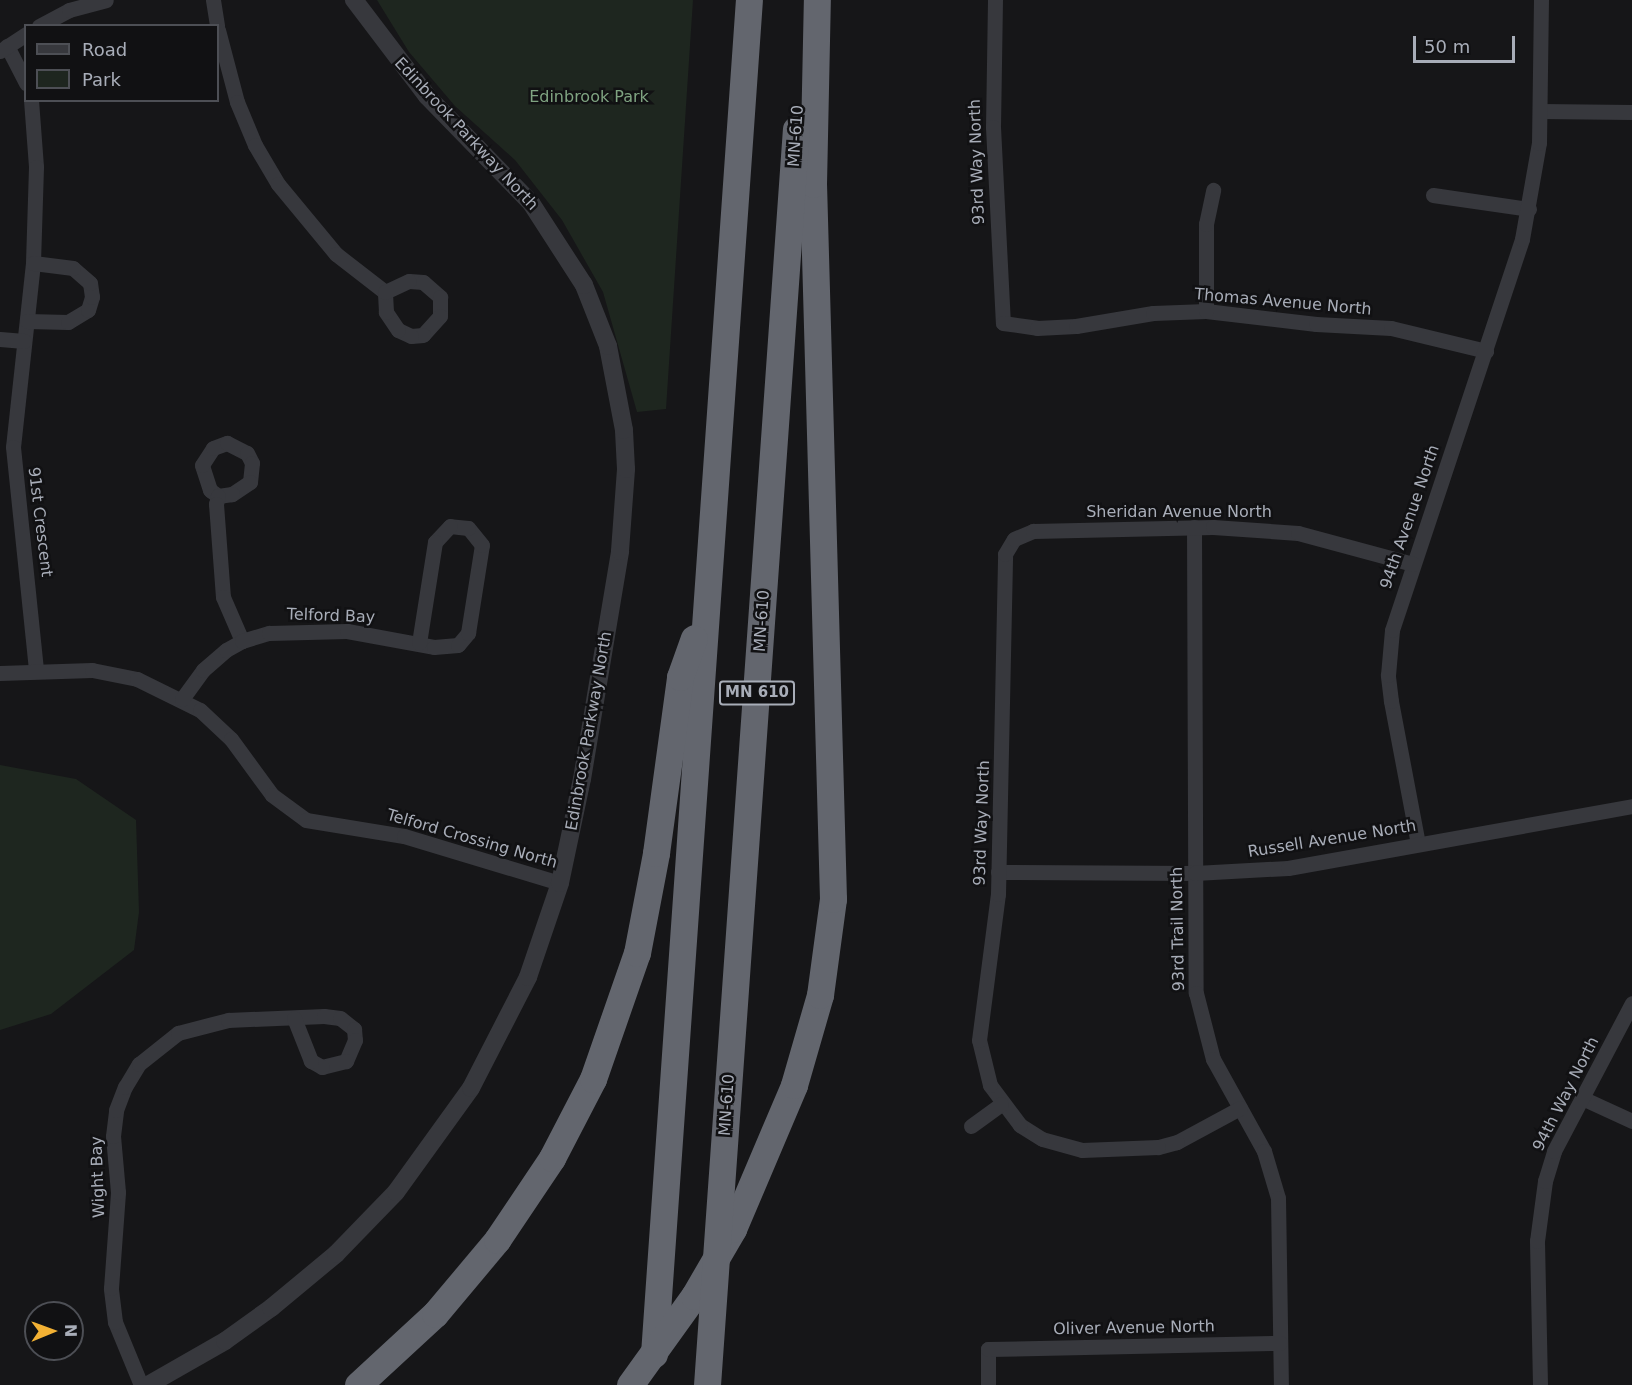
<!DOCTYPE html>
<html>
<head>
<meta charset="utf-8">
<style>
  body { margin:0 }
  #map { position:relative; width:1632px; height:1385px; overflow:hidden; background:#161618; font-family:"DejaVu Sans",sans-serif }
  div>[style] { position:absolute }
  .green>* { inset:0; background:#1e261f }
  .minor>* { height:15px; margin:-7.5px; padding:0 7.5px; transform-origin:7.5px; border-radius:7.5px; background:#37383d }
  .tertiary>* { height:18px; margin:-9px; padding:0 9px; transform-origin:9px; border-radius:9px; background:#37383d }
  .motorway>* { height:27px; margin:-13.5px; padding:0 13.5px; transform-origin:13.5px; border-radius:13.5px; background:#63666e }
  span { translate:-50% -50%; white-space:nowrap; text-align:center; line-height:1.15; -webkit-text-stroke:5px #111113; paint-order:stroke }
  .shield-label span { padding:2px 4px; background:#111113; border:2px solid; border-radius:4px; -webkit-text-stroke-width:0 }
  .shield-label { font-size:15px; color:#a8adb8; font-weight:700 }
  .park-label { font-size:16px; color:#7fa381 }
  .street-label { font-size:16px; color:#a8adb8 }
  .legend { position:absolute; left:24px; top:24px; width:195px; height:78px; box-sizing:border-box; background:#111113; border:2px solid #4d4f55; margin:0; padding:8px 10px; list-style:none; font-size:18px; color:#a8adb8 }
  .legend li { display:flex; align-items:center; gap:12px; height:30px }
  .legend b { width:30px; border:2px solid #4d4f55 }
  .north { position:absolute; left:24px; top:1301px; width:60px; height:60px; box-sizing:border-box; background:#111113; border:2px solid #4d4f55; border-radius:50%; rotate:89deg; font-size:16px; font-weight:700; line-height:24px; text-align:center; color:#a8adb8 }
  .north::after { content:''; display:block; margin:auto; width:21px; height:27px; background:#f2b134; clip-path:polygon(50% 0,100% 100%,50% 72%,0 100%) }
  .scale { position:absolute; left:1413px; top:36px; width:102px; height:27px; box-sizing:border-box; border:3px solid #a8adb8; border-top:0; padding-left:8px; font-size:18px; line-height:21px; white-space:nowrap; color:#a8adb8; -webkit-text-stroke:4px #111113; paint-order:stroke }
</style>
</head>
<body>
<div id="map">
  <div class="green">
    <div style="clip-path:polygon(377px 0,693px 0,666px 409px,637px 412px,603px 292px,562px 220px,515px 160px,455px 106px,409px 52px)"></div>
    <div style="clip-path:polygon(0 765px,76px 779px,136px 820px,139px 912px,134px 950px,51px 1014px,0 1030px)"></div>
  </div>
  <div class="minor">
    <div style="left:213px;top:0;width:26px;rotate:81deg"></div>
    <div style="left:995px;top:0;width:127px;rotate:90.9deg"></div>
    <div style="left:993px;top:127px;width:196px;rotate:87.1deg"></div>
    <div style="left:1003px;top:323px;width:34px;rotate:8deg"></div>
    <div style="left:1037px;top:328px;width:39px;rotate:-3deg"></div>
    <div style="left:1076px;top:326px;width:78px;rotate:-9.6deg"></div>
    <div style="left:1153px;top:313px;width:53px;rotate:-2.2deg"></div>
    <div style="left:1206px;top:311px;width:111px;rotate:6.7deg"></div>
    <div style="left:1316px;top:324px;width:75px;rotate:3.1deg"></div>
    <div style="left:1391px;top:328px;width:98px;rotate:13.6deg"></div>
    <div style="left:39px;top:26px;width:34px;rotate:-28deg"></div>
    <div style="left:69px;top:10px;width:38px;rotate:-15deg"></div>
    <div style="left:218px;top:30px;width:74px;rotate:75.2deg"></div>
    <div style="left:237px;top:102px;width:47px;rotate:67.3deg"></div>
    <div style="left:255px;top:145px;width:45px;rotate:59.5deg"></div>
    <div style="left:278px;top:184px;width:91px;rotate:50.4deg"></div>
    <div style="left:336px;top:254px;width:62px;rotate:37.8deg"></div>
    <div style="left:7px;top:46px;width:42px;rotate:62.8deg"></div>
    <div style="left:0;top:51px;width:31px;rotate:-33deg"></div>
    <div style="left:31px;top:100px;width:67px;rotate:85.7deg"></div>
    <div style="left:36px;top:167px;width:96px;rotate:91.8deg"></div>
    <div style="left:33px;top:263px;width:185px;rotate:96.2deg"></div>
    <div style="left:13px;top:447px;width:225px;rotate:84.1deg"></div>
    <div style="left:1540px;top:111px;width:92px;rotate:0.6deg"></div>
    <div style="left:1433px;top:195px;width:97px;rotate:8.3deg"></div>
    <div style="left:409px;top:281px;width:14px;rotate:4deg"></div>
    <div style="left:423px;top:282px;width:23px;rotate:41deg"></div>
    <div style="left:440px;top:297px;width:19px;rotate:90deg"></div>
    <div style="left:440px;top:316px;width:25px;rotate:132deg"></div>
    <div style="left:423px;top:335px;width:12px;rotate:175deg"></div>
    <div style="left:411px;top:336px;width:14px;rotate:-155deg"></div>
    <div style="left:398px;top:330px;width:22px;rotate:-124deg"></div>
    <div style="left:386px;top:312px;width:20px;rotate:-93deg"></div>
    <div style="left:385px;top:292px;width:26px;rotate:-25deg"></div>
    <div style="left:1206px;top:311px;width:87px;rotate:-90deg"></div>
    <div style="left:1206px;top:224px;width:35px;rotate:-78deg"></div>
    <div style="left:27px;top:321px;width:41px;rotate:1.4deg"></div>
    <div style="left:68px;top:322px;width:23px;rotate:-31deg"></div>
    <div style="left:88px;top:310px;width:14px;rotate:-73deg"></div>
    <div style="left:92px;top:297px;width:14px;rotate:-98deg"></div>
    <div style="left:90px;top:283px;width:23px;rotate:-139deg"></div>
    <div style="left:73px;top:268px;width:40px;rotate:-172.9deg"></div>
    <div style="left:0;top:339px;width:24px;rotate:5deg"></div>
    <div style="left:218px;top:496px;width:10px;rotate:-143deg"></div>
    <div style="left:210px;top:490px;width:26px;rotate:-108deg"></div>
    <div style="left:202px;top:465px;width:20px;rotate:-57deg"></div>
    <div style="left:213px;top:448px;width:15px;rotate:-20deg"></div>
    <div style="left:227px;top:443px;width:22px;rotate:27deg"></div>
    <div style="left:247px;top:453px;width:11px;rotate:63deg"></div>
    <div style="left:252px;top:463px;width:19px;rotate:96deg"></div>
    <div style="left:250px;top:482px;width:22px;rotate:146deg"></div>
    <div style="left:232px;top:494px;width:14px;rotate:172deg"></div>
    <div style="left:218px;top:496px;width:8px;rotate:104deg"></div>
    <div style="left:216px;top:504px;width:93px;rotate:85.7deg"></div>
    <div style="left:223px;top:597px;width:48px;rotate:66.6deg"></div>
    <div style="left:1194px;top:527px;width:466px;rotate:89.8deg"></div>
    <div style="left:1196px;top:993px;width:68px;rotate:75.6deg"></div>
    <div style="left:1213px;top:1059px;width:105px;rotate:61deg"></div>
    <div style="left:1264px;top:1151px;width:49px;rotate:73.4deg"></div>
    <div style="left:1278px;top:1198px;width:187px;rotate:89.1deg"></div>
    <div style="left:0;top:673px;width:92px;rotate:-1.9deg"></div>
    <div style="left:92px;top:670px;width:46px;rotate:11.3deg"></div>
    <div style="left:137px;top:679px;width:70px;rotate:26.2deg"></div>
    <div style="left:200px;top:710px;width:42px;rotate:43.1deg"></div>
    <div style="left:231px;top:739px;width:69px;rotate:53.8deg"></div>
    <div style="left:272px;top:795px;width:42px;rotate:36.3deg"></div>
    <div style="left:306px;top:820px;width:99px;rotate:9.3deg"></div>
    <div style="left:404px;top:836px;width:163px;rotate:16.8deg"></div>
    <div style="left:182px;top:699px;width:36px;rotate:-54deg"></div>
    <div style="left:203px;top:670px;width:30px;rotate:-41deg"></div>
    <div style="left:226px;top:650px;width:18px;rotate:-29deg"></div>
    <div style="left:242px;top:641px;width:28px;rotate:-17deg"></div>
    <div style="left:269px;top:633px;width:78px;rotate:-1.5deg"></div>
    <div style="left:347px;top:631px;width:88px;rotate:10.4deg"></div>
    <div style="left:434px;top:647px;width:24px;rotate:-5deg"></div>
    <div style="left:458px;top:645px;width:16px;rotate:-50deg"></div>
    <div style="left:468px;top:633px;width:89px;rotate:-81deg"></div>
    <div style="left:482px;top:545px;width:22px;rotate:-129deg"></div>
    <div style="left:468px;top:528px;width:18px;rotate:-174deg"></div>
    <div style="left:450px;top:526px;width:22px;rotate:133deg"></div>
    <div style="left:435px;top:542px;width:102px;rotate:99deg"></div>
    <div style="left:1418px;top:844px;width:146px;rotate:-100.7deg"></div>
    <div style="left:1391px;top:701px;width:26px;rotate:-97deg"></div>
    <div style="left:1388px;top:675px;width:45px;rotate:-84.9deg"></div>
    <div style="left:1392px;top:630px;width:412px;rotate:-71.6deg"></div>
    <div style="left:1522px;top:239px;width:97px;rotate:-80deg"></div>
    <div style="left:1539px;top:143px;width:143px;rotate:-89.2deg"></div>
    <div style="left:998px;top:872px;width:197px;rotate:0.3deg"></div>
    <div style="left:1195px;top:873px;width:93px;rotate:-3.1deg"></div>
    <div style="left:1288px;top:868px;width:350px;rotate:-10.2deg"></div>
    <div style="left:1582px;top:1098px;width:55px;rotate:24.7deg"></div>
    <div style="left:1240px;top:1108px;width:72px;rotate:151.6deg"></div>
    <div style="left:1177px;top:1142px;width:20px;rotate:165deg"></div>
    <div style="left:1158px;top:1147px;width:76px;rotate:177.7deg"></div>
    <div style="left:1082px;top:1150px;width:41px;rotate:-164.6deg"></div>
    <div style="left:1042px;top:1139px;width:26px;rotate:-148deg"></div>
    <div style="left:1020px;top:1125px;width:50px;rotate:-126.9deg"></div>
    <div style="left:990px;top:1085px;width:46px;rotate:-103.7deg"></div>
    <div style="left:979px;top:1040px;width:147px;rotate:-82.6deg"></div>
    <div style="left:998px;top:894px;width:340px;rotate:-88.8deg"></div>
    <div style="left:1005px;top:554px;width:17px;rotate:-59deg"></div>
    <div style="left:1014px;top:539px;width:21px;rotate:-23deg"></div>
    <div style="left:1033px;top:531px;width:180px;rotate:-1.3deg"></div>
    <div style="left:1213px;top:527px;width:85px;rotate:4deg"></div>
    <div style="left:1298px;top:533px;width:119px;rotate:15.1deg"></div>
    <div style="left:971px;top:1126px;width:37px;rotate:-36deg"></div>
    <div style="left:141px;top:1385px;width:68px;rotate:-112.4deg"></div>
    <div style="left:115px;top:1322px;width:34px;rotate:-97deg"></div>
    <div style="left:111px;top:1288px;width:96px;rotate:-85.8deg"></div>
    <div style="left:118px;top:1192px;width:56px;rotate:-95.1deg"></div>
    <div style="left:113px;top:1136px;width:26px;rotate:-83deg"></div>
    <div style="left:116px;top:1110px;width:25px;rotate:-69deg"></div>
    <div style="left:125px;top:1087px;width:27px;rotate:-59deg"></div>
    <div style="left:139px;top:1064px;width:50px;rotate:-38.5deg"></div>
    <div style="left:178px;top:1033px;width:52px;rotate:-14.6deg"></div>
    <div style="left:228px;top:1020px;width:96px;rotate:-2.4deg"></div>
    <div style="left:324px;top:1016px;width:16px;rotate:7deg"></div>
    <div style="left:340px;top:1018px;width:18px;rotate:38deg"></div>
    <div style="left:354px;top:1029px;width:11px;rotate:85deg"></div>
    <div style="left:355px;top:1040px;width:23px;rotate:113deg"></div>
    <div style="left:346px;top:1061px;width:25px;rotate:166deg"></div>
    <div style="left:322px;top:1067px;width:13px;rotate:-151deg"></div>
    <div style="left:311px;top:1061px;width:46px;rotate:-111.6deg"></div>
    <div style="left:988px;top:1385px;width:36px;rotate:-90deg"></div>
    <div style="left:988px;top:1349px;width:292px;rotate:-1.2deg"></div>
    <div style="left:1540px;top:1385px;width:144px;rotate:-91.2deg"></div>
    <div style="left:1537px;top:1241px;width:61px;rotate:-82.4deg"></div>
    <div style="left:1545px;top:1181px;width:31px;rotate:-73deg"></div>
    <div style="left:1554px;top:1151px;width:167px;rotate:-62.2deg"></div>
  </div>
  <div class="tertiary">
    <div style="left:148px;top:1385px;width:89px;rotate:-29.7deg"></div>
    <div style="left:225px;top:1341px;width:57px;rotate:-35.7deg"></div>
    <div style="left:271px;top:1308px;width:85px;rotate:-39.7deg"></div>
    <div style="left:336px;top:1254px;width:86px;rotate:-45.9deg"></div>
    <div style="left:396px;top:1192px;width:128px;rotate:-54.2deg"></div>
    <div style="left:471px;top:1088px;width:125px;rotate:-62.8deg"></div>
    <div style="left:528px;top:977px;width:99px;rotate:-71.2deg"></div>
    <div style="left:560px;top:883px;width:106px;rotate:-78.1deg"></div>
    <div style="left:582px;top:779px;width:231px;rotate:-80.5deg"></div>
    <div style="left:620px;top:551px;width:82px;rotate:-85.8deg"></div>
    <div style="left:626px;top:469px;width:39px;rotate:-93deg"></div>
    <div style="left:624px;top:430px;width:86px;rotate:-100.8deg"></div>
    <div style="left:608px;top:346px;width:66px;rotate:-111.5deg"></div>
    <div style="left:584px;top:285px;width:98px;rotate:-122.9deg"></div>
    <div style="left:531px;top:203px;width:149px;rotate:-134.2deg"></div>
    <div style="left:427px;top:96px;width:121px;rotate:-127.2deg"></div>
  </div>
  <div class="motorway">
    <div style="left:654px;top:1354px;width:1357px;rotate:-85.99deg"></div>
    <div style="left:358px;top:1385px;width:105px;rotate:-42.7deg"></div>
    <div style="left:435px;top:1314px;width:97px;rotate:-50deg"></div>
    <div style="left:497px;top:1240px;width:99px;rotate:-56.1deg"></div>
    <div style="left:552px;top:1158px;width:89px;rotate:-62.6deg"></div>
    <div style="left:593px;top:1079px;width:133px;rotate:-70.8deg"></div>
    <div style="left:637px;top:953px;width:102px;rotate:-79.2deg"></div>
    <div style="left:656px;top:853px;width:178px;rotate:-82.2deg"></div>
    <div style="left:680px;top:677px;width:41px;rotate:-70.3deg"></div>
    <div style="left:630px;top:1385px;width:110px;rotate:-54.3deg"></div>
    <div style="left:694px;top:1296px;width:78px;rotate:-59.8deg"></div>
    <div style="left:733px;top:1229px;width:156px;rotate:-67deg"></div>
    <div style="left:794px;top:1085px;width:94px;rotate:-73.9deg"></div>
    <div style="left:820px;top:995px;width:97px;rotate:-82.3deg"></div>
    <div style="left:833px;top:899px;width:715px;rotate:-91.6deg"></div>
    <div style="left:813px;top:184px;width:184px;rotate:-88.8deg"></div>
    <div style="left:707px;top:1385px;width:1259px;rotate:-85.95deg"></div>
  </div>
  <div class="shield-label">
    <span style="left:757px;top:693px">MN 610</span>
  </div>
  <div class="park-label">
    <span style="left:589px;top:97px">Edinbrook Park</span>
  </div>
  <div class="street-label">
    <span style="left:466px;top:134px;rotate:47deg">Edinbrook Parkway North</span>
    <span style="left:796px;top:136px;rotate:-86deg">MN-610</span>
    <span style="left:977px;top:162px;rotate:-92deg">93rd Way North</span>
    <span style="left:1283px;top:302px;rotate:5deg">Thomas Avenue North</span>
    <span style="left:1179px;top:512px">Sheridan Avenue North</span>
    <span style="left:1410px;top:517px;rotate:-71deg">94th Avenue North</span>
    <span style="left:40px;top:522px;rotate:83deg">91st Crescent</span>
    <span style="left:331px;top:616px;rotate:2deg">Telford Bay</span>
    <span style="left:762px;top:621px;rotate:-86deg">MN-610</span>
    <span style="left:589px;top:731px;rotate:-80deg">Edinbrook Parkway North</span>
    <span style="left:982px;top:823px;rotate:-88deg">93rd Way North</span>
    <span style="left:472px;top:839px;rotate:16deg">Telford Crossing North</span>
    <span style="left:1332px;top:839px;rotate:-9deg">Russell Avenue North</span>
    <span style="left:1178px;top:929px;rotate:-91deg">93rd Trail North</span>
    <span style="left:1566px;top:1094px;rotate:-63deg">94th Way North</span>
    <span style="left:727px;top:1105px;rotate:-86deg">MN-610</span>
    <span style="left:98px;top:1177px;rotate:-92deg">Wight Bay</span>
    <span style="left:1134px;top:1328px;rotate:-1deg">Oliver Avenue North</span>
  </div>
  <ul class="legend">
  <li><b style="height:8px;background:#37383d"></b>Road</li>
  <li><b style="height:16px;background:#1e261f"></b>Park</li>
  </ul>
  <div class="north">N</div>
  <div class="scale">50 m</div>
</div>
</body>
</html>
